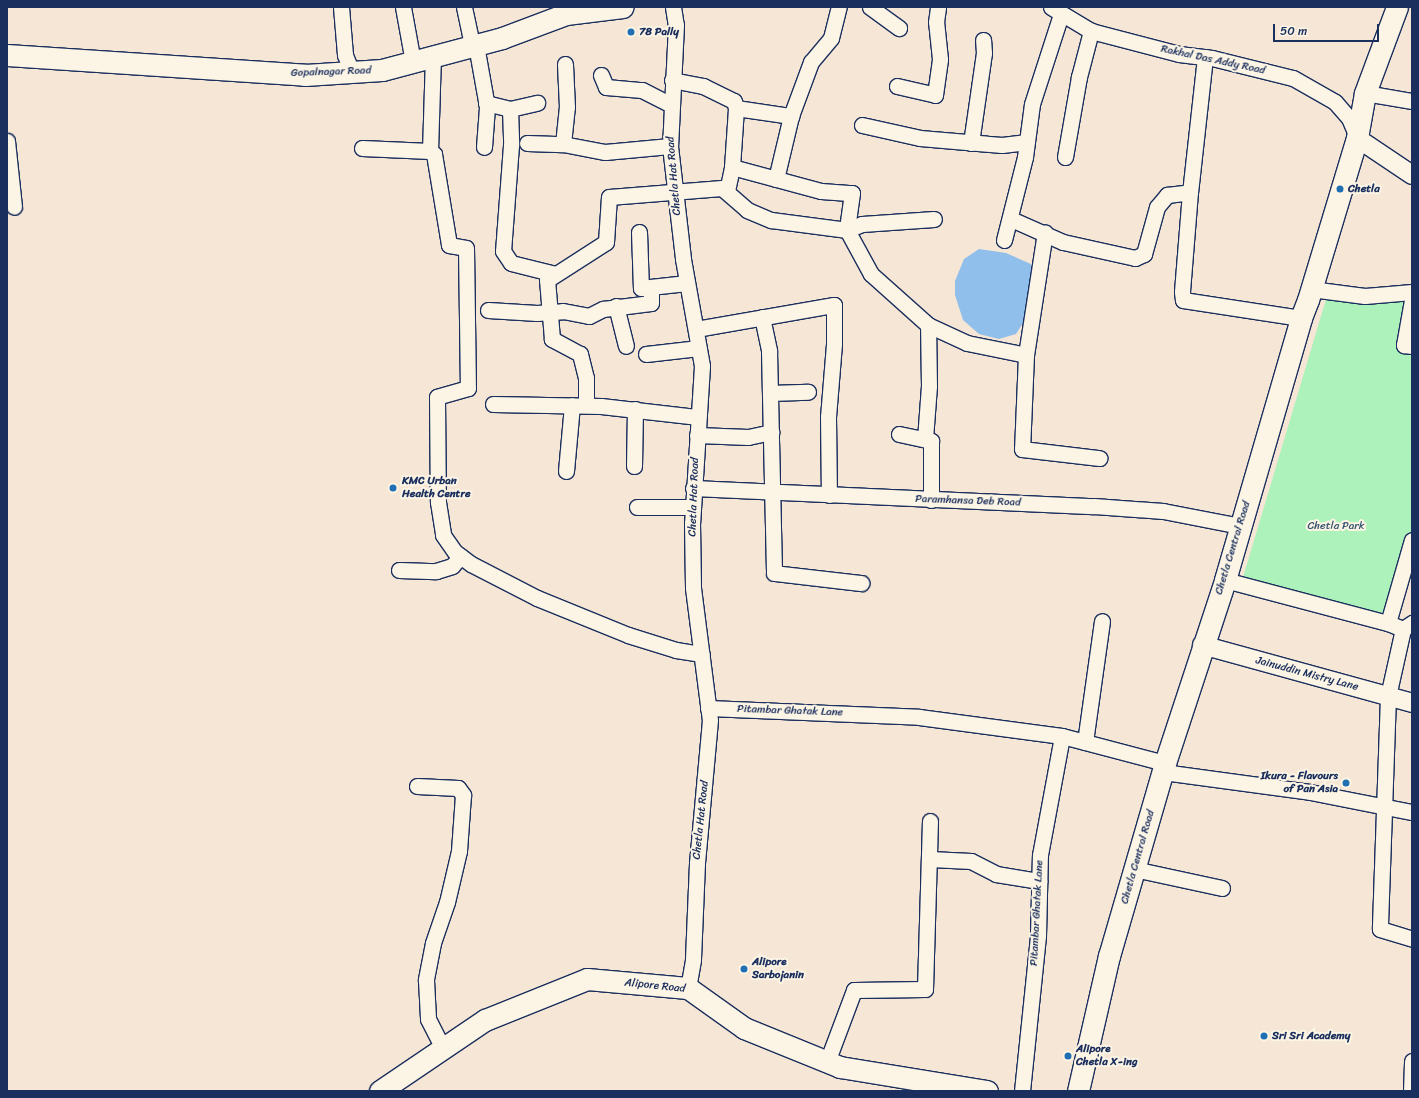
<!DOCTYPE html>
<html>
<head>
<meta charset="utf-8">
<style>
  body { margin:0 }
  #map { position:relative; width:1419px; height:1098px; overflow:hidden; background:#f6e6d5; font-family:Sriracha,sans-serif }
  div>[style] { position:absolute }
  .green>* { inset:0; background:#adf1bb }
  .water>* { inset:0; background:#91bfeb }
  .roads { filter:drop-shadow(1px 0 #1b2f5e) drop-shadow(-1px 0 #1b2f5e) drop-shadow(0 1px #1b2f5e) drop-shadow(0 -1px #1b2f5e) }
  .minor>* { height:15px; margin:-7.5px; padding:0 7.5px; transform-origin:7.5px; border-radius:7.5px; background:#fcf5e5 }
  .tertiary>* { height:18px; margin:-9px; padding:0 9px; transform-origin:9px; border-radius:9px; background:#fcf5e5 }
  .secondary>* { height:21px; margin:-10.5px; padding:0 10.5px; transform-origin:10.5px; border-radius:10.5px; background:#fcf5e5 }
  .dots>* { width:11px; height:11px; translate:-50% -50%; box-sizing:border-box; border:2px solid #fcf5e5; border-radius:50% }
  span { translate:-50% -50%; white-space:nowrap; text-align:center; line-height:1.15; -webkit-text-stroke:4px #fcf5e5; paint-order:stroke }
  .poi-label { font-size:11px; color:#1b2f5e; font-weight:700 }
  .left { translate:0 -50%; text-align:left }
  .right { translate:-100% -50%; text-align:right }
  .street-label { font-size:11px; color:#1b2f5e }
  .park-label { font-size:11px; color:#385671 }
  .frame { position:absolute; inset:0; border:8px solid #1b2f5e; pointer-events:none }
  .scale { position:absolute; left:1273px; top:24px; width:106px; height:18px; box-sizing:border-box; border:2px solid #1b2f5e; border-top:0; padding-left:5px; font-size:12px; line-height:14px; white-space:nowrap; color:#1b2f5e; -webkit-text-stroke:3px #fcf5e5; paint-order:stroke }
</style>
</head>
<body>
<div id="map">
  <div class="green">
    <div style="clip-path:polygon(1327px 296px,1405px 297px,1398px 351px,1412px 352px,1412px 528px,1387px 618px,1241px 584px)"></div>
  </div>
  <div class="water">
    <div style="clip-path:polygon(979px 249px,1006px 253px,1031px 264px,1035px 283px,1030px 312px,1016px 334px,999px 339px,979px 334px,963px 320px,955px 295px,955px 281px,964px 259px)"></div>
  </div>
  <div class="roads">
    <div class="minor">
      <div style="left:341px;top:7px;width:48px;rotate:85.2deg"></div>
      <div style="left:345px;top:55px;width:18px;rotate:68deg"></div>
      <div style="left:403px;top:7px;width:56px;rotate:79.7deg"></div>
      <div style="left:464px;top:7px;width:40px;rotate:78deg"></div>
      <div style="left:673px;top:7px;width:18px;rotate:81deg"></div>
      <div style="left:676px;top:25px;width:121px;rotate:92.8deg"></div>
      <div style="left:670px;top:146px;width:114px;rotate:83.4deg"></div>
      <div style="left:683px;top:259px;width:109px;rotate:79.9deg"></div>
      <div style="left:702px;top:366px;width:157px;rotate:93.6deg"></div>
      <div style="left:692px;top:523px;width:65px;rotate:89.1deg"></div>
      <div style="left:693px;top:588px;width:133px;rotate:82.7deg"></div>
      <div style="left:710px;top:720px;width:144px;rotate:95.2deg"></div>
      <div style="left:697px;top:863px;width:97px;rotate:92.4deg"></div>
      <div style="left:693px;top:960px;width:28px;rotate:100deg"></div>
      <div style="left:870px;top:7px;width:36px;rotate:36deg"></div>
      <div style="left:1051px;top:7px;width:47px;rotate:31deg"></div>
      <div style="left:1091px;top:31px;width:91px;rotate:14.6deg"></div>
      <div style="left:1179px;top:54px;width:33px;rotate:7deg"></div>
      <div style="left:1212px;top:58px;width:83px;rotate:13.9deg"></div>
      <div style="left:1293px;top:78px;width:48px;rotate:29.7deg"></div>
      <div style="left:1335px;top:102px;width:21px;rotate:49deg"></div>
      <div style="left:1349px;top:118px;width:21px;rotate:67deg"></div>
      <div style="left:476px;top:45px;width:63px;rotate:79.9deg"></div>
      <div style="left:487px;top:107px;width:40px;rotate:94.3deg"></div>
      <div style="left:1205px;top:57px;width:136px;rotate:96.3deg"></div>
      <div style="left:1190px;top:192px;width:100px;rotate:94.6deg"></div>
      <div style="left:1182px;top:292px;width:8px;rotate:83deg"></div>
      <div style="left:1183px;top:300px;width:119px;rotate:8.7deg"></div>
      <div style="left:601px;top:75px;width:13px;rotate:67deg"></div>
      <div style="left:606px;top:87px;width:36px;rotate:5deg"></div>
      <div style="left:642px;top:90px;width:31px;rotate:27deg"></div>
      <div style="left:672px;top:80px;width:32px;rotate:11deg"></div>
      <div style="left:703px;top:86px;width:34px;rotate:26deg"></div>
      <div style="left:734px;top:101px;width:7px;rotate:74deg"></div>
      <div style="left:736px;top:108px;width:56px;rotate:8.3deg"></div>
      <div style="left:897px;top:86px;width:39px;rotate:13deg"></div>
      <div style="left:935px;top:95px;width:36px;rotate:-82deg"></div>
      <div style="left:940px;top:59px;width:37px;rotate:-96deg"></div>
      <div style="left:936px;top:22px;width:15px;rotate:-82deg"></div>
      <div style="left:1365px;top:93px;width:48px;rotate:9.7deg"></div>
      <div style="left:486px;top:103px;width:25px;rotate:14deg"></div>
      <div style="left:510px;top:109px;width:28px;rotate:-13deg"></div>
      <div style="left:510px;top:109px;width:36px;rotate:88deg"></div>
      <div style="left:511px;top:145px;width:106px;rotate:94.3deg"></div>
      <div style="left:503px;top:251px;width:14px;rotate:56deg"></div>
      <div style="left:511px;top:263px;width:45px;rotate:14deg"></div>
      <div style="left:862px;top:125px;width:59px;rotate:12.6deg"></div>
      <div style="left:920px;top:138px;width:82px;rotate:4.9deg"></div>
      <div style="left:1002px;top:145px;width:25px;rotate:-7deg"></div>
      <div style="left:7px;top:141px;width:66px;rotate:83.9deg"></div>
      <div style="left:527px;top:143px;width:36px;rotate:2deg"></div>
      <div style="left:563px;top:144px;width:43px;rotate:10.8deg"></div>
      <div style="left:605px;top:152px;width:65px;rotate:-5.3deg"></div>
      <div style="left:971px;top:143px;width:91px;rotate:-81.8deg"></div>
      <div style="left:984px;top:53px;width:13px;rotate:-94deg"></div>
      <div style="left:563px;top:144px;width:37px;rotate:-84deg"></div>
      <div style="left:567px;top:107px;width:43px;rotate:-92.7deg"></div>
      <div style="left:362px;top:148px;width:68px;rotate:2.5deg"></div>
      <div style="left:430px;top:151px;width:5px;rotate:37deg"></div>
      <div style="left:434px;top:154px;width:92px;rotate:80.6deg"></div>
      <div style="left:449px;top:245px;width:17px;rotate:10deg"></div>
      <div style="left:466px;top:248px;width:140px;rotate:89.2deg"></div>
      <div style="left:468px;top:388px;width:32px;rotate:164deg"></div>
      <div style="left:437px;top:397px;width:105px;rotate:89.5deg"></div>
      <div style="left:438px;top:502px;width:33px;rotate:81deg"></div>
      <div style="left:443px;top:535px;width:21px;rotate:55deg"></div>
      <div style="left:455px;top:552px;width:20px;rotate:37deg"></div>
      <div style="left:471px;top:564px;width:74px;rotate:27.3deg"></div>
      <div style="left:537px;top:598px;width:98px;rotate:22.1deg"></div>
      <div style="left:628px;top:635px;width:50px;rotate:17.4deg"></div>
      <div style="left:676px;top:650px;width:26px;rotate:9deg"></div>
      <div style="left:430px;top:151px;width:94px;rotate:-88.2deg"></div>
      <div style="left:1065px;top:157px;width:81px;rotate:-80.1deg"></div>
      <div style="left:1079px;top:77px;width:48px;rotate:-75.4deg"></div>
      <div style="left:732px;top:167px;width:92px;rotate:15.1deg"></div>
      <div style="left:821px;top:191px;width:31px;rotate:4deg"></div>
      <div style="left:852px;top:193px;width:37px;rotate:98deg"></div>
      <div style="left:847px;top:230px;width:50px;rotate:61.4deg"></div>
      <div style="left:871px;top:274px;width:76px;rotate:41.8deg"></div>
      <div style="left:928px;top:325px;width:43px;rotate:24.8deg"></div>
      <div style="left:967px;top:343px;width:60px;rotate:11.5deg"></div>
      <div style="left:1026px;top:355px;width:94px;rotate:92.4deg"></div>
      <div style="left:1022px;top:449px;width:78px;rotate:6.7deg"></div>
      <div style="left:776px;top:179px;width:65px;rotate:-76.6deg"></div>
      <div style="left:791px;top:116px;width:58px;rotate:-69.7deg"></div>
      <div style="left:811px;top:62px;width:31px;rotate:-50deg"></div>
      <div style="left:831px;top:38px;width:32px;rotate:-76deg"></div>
      <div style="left:727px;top:191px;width:25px;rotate:-78deg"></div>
      <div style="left:732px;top:167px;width:59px;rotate:-86.1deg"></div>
      <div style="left:1011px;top:219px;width:57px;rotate:23.9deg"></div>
      <div style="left:1063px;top:242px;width:74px;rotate:12.5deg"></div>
      <div style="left:1135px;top:258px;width:10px;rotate:-24deg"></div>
      <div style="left:1144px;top:254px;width:49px;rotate:-74.5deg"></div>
      <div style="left:1157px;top:207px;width:16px;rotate:-50deg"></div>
      <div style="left:1167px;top:195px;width:23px;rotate:-7deg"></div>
      <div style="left:639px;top:232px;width:56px;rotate:88deg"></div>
      <div style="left:641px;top:288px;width:46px;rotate:-6.2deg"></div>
      <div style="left:1004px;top:240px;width:86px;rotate:-75.8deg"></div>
      <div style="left:1025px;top:157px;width:53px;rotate:-82.5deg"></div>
      <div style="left:1032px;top:104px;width:95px;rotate:-72.1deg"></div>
      <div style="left:1311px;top:289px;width:54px;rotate:7.4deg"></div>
      <div style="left:1365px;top:296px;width:47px;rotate:-4.9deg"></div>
      <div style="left:1412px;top:300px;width:46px;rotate:100.1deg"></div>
      <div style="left:1404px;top:345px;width:8px;rotate:7deg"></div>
      <div style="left:616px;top:306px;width:41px;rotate:76deg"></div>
      <div style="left:488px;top:310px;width:49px;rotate:3.5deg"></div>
      <div style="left:537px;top:313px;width:26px;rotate:-4deg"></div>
      <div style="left:563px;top:311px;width:26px;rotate:11deg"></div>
      <div style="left:589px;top:316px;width:16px;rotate:-27deg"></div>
      <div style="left:603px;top:309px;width:48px;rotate:-7.1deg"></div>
      <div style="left:651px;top:303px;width:14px;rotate:-90deg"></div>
      <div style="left:762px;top:317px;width:35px;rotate:78deg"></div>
      <div style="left:769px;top:351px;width:222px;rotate:88.7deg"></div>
      <div style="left:774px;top:573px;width:88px;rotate:6.6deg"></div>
      <div style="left:696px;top:329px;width:140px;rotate:-9.9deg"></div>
      <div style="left:834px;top:305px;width:39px;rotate:90deg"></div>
      <div style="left:834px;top:344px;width:73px;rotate:94.7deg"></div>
      <div style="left:828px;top:417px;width:78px;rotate:89.3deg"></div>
      <div style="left:646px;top:354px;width:53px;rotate:-6.5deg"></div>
      <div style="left:1026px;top:355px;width:124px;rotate:-81.2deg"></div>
      <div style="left:770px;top:393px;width:38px;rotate:-2deg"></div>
      <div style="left:493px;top:404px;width:108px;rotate:1.1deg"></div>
      <div style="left:601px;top:406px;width:98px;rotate:6.5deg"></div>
      <div style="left:586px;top:405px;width:27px;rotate:-90deg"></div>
      <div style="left:586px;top:378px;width:25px;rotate:-104deg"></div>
      <div style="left:580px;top:354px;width:32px;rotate:-152deg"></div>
      <div style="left:552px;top:339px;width:59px;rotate:-94.8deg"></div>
      <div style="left:547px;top:280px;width:70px;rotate:-32.8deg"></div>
      <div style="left:606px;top:242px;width:45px;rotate:-86.2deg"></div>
      <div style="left:609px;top:197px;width:113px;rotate:-4.6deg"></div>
      <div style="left:722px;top:188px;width:33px;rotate:41deg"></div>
      <div style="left:747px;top:210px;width:26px;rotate:23deg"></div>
      <div style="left:771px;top:220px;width:77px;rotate:7.5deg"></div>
      <div style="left:847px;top:230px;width:16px;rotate:-22deg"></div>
      <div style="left:862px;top:224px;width:72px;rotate:-4deg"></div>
      <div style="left:899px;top:434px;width:33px;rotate:12deg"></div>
      <div style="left:931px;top:441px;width:59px;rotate:90deg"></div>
      <div style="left:697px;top:435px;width:51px;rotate:2.2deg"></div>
      <div style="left:748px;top:437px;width:24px;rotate:-12deg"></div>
      <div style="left:925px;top:439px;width:53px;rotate:-85.7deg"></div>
      <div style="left:929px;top:386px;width:61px;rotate:-90.9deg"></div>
      <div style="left:634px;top:466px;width:57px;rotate:-89deg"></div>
      <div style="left:566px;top:471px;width:66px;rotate:-84.8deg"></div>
      <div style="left:693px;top:488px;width:401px;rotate:2.6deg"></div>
      <div style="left:1094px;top:506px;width:69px;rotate:4.1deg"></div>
      <div style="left:1163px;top:511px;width:78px;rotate:11deg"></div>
      <div style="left:637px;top:507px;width:55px"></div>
      <div style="left:399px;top:570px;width:37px;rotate:2deg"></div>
      <div style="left:436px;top:571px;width:17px;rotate:-17deg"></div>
      <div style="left:452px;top:566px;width:13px;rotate:-48deg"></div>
      <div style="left:1225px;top:580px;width:169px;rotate:14.8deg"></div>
      <div style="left:1388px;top:623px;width:16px;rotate:22deg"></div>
      <div style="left:1403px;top:629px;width:11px;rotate:-34deg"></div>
      <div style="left:1388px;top:623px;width:86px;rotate:-73.9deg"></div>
      <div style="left:1403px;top:629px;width:69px;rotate:102.6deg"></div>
      <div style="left:1388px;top:696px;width:233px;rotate:92deg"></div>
      <div style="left:1380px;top:929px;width:34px;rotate:17deg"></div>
      <div style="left:708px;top:708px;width:211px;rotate:2.4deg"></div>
      <div style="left:919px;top:717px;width:144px;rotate:7.6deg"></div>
      <div style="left:1062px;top:736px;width:106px;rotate:14.7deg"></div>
      <div style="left:1085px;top:742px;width:122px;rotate:-82deg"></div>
      <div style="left:1163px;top:772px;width:148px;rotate:7.7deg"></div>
      <div style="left:1310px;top:792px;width:104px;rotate:11.1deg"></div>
      <div style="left:417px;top:786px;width:41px;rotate:2.8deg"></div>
      <div style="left:458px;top:788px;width:9px;rotate:54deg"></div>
      <div style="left:463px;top:795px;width:56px;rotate:94.1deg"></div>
      <div style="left:459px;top:851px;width:52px;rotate:103.2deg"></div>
      <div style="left:447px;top:902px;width:43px;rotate:108.9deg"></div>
      <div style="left:433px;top:943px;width:38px;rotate:101deg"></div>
      <div style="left:426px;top:980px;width:39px;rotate:87deg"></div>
      <div style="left:428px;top:1019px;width:33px;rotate:63deg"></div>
      <div style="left:930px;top:859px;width:41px;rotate:2.8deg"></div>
      <div style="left:971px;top:861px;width:28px;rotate:27deg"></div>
      <div style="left:996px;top:874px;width:44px;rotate:9.2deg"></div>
      <div style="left:1134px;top:869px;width:90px;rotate:12.2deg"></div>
      <div style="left:827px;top:1062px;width:77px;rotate:-69.4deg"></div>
      <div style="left:854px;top:990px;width:71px;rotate:-0.8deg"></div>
      <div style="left:925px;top:989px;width:168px;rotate:-88.3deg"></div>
      <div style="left:1022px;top:1091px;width:157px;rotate:-84.1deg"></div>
      <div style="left:1038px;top:935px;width:80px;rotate:-88.6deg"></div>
      <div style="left:1040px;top:855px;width:121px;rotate:-79.5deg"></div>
      <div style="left:1411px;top:1091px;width:30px;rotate:-88deg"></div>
    </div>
    <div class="tertiary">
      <div style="left:1357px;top:138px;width:66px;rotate:33.9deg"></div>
      <div style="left:1202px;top:645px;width:218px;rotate:15.4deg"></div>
    </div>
    <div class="secondary">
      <div style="left:7px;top:55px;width:299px;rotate:3.8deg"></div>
      <div style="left:305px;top:75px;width:77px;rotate:-3.7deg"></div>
      <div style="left:382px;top:70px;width:124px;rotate:-14.9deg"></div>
      <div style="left:502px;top:38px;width:68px;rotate:-20.6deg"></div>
      <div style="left:566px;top:14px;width:57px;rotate:-7deg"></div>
      <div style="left:380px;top:1091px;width:127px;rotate:-34.1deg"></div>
      <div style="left:485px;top:1020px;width:110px;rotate:-21.9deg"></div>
      <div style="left:587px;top:979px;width:101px;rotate:5.1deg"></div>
      <div style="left:688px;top:988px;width:69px;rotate:35.5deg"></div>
      <div style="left:744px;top:1028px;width:104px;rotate:22.1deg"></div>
      <div style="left:840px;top:1067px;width:149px;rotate:9.3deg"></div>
      <div style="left:1078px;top:1091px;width:139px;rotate:-77.1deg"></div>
      <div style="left:1109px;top:956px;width:201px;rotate:-73.8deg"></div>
      <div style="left:1165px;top:763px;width:193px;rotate:-71.8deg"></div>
      <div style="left:1225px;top:580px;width:273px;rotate:-73.8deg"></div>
      <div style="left:1301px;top:318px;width:19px;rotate:-69deg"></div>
      <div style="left:1308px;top:300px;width:169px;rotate:-73.2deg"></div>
      <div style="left:1357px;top:138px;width:46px;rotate:-79.9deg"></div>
      <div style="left:1365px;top:93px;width:92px;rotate:-69.6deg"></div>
    </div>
  </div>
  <div class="dots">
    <div style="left:631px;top:32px;background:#1f6fb2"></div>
    <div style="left:1340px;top:189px;background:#1f6fb2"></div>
    <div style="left:393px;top:488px;background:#1f6fb2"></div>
    <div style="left:1346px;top:783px;background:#1f6fb2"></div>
    <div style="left:744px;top:969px;background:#1f6fb2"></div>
    <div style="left:1264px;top:1036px;background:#1f6fb2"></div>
    <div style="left:1068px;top:1056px;background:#1f6fb2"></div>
  </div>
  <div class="poi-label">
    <span class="left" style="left:639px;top:32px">78 Pally</span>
    <span class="left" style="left:1348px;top:189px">Chetla</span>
    <span class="left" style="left:402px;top:488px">KMC Urban<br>Health Centre</span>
    <span class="right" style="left:1338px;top:783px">Ikura - Flavours<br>of Pan Asia</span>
    <span class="left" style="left:752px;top:969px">Alipore<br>Sarbojanin</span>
    <span class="left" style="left:1272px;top:1036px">Sri Sri Academy</span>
    <span class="left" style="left:1076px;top:1056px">Alipore<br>Chetla X-ing</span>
  </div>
  <div class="street-label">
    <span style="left:1213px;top:60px;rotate:12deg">Rakhal Das Addy Road</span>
    <span style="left:331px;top:72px;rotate:-2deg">Gopalnagar Road</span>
    <span style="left:674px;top:176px;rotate:-95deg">Chetla Hat Road</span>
    <span style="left:694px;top:497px;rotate:-88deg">Chetla Hat Road</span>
    <span style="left:968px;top:501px;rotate:2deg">Paramhansa Deb Road</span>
    <span style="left:1233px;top:548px;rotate:-73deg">Chetla Central Road</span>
    <span style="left:1307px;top:674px;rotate:15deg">Jainuddin Mistry Lane</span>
    <span style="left:790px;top:711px;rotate:2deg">Pitambar Ghatak Lane</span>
    <span style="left:701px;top:820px;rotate:-84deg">Chetla Hat Road</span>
    <span style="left:1138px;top:857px;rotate:-74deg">Chetla Central Road</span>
    <span style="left:1037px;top:913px;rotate:-87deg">Pitambar Ghatak Lane</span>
    <span style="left:655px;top:986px;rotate:6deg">Alipore Road</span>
  </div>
  <div class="park-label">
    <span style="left:1336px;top:526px">Chetla Park</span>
  </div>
  <div class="frame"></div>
  <div class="scale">50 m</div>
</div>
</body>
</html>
